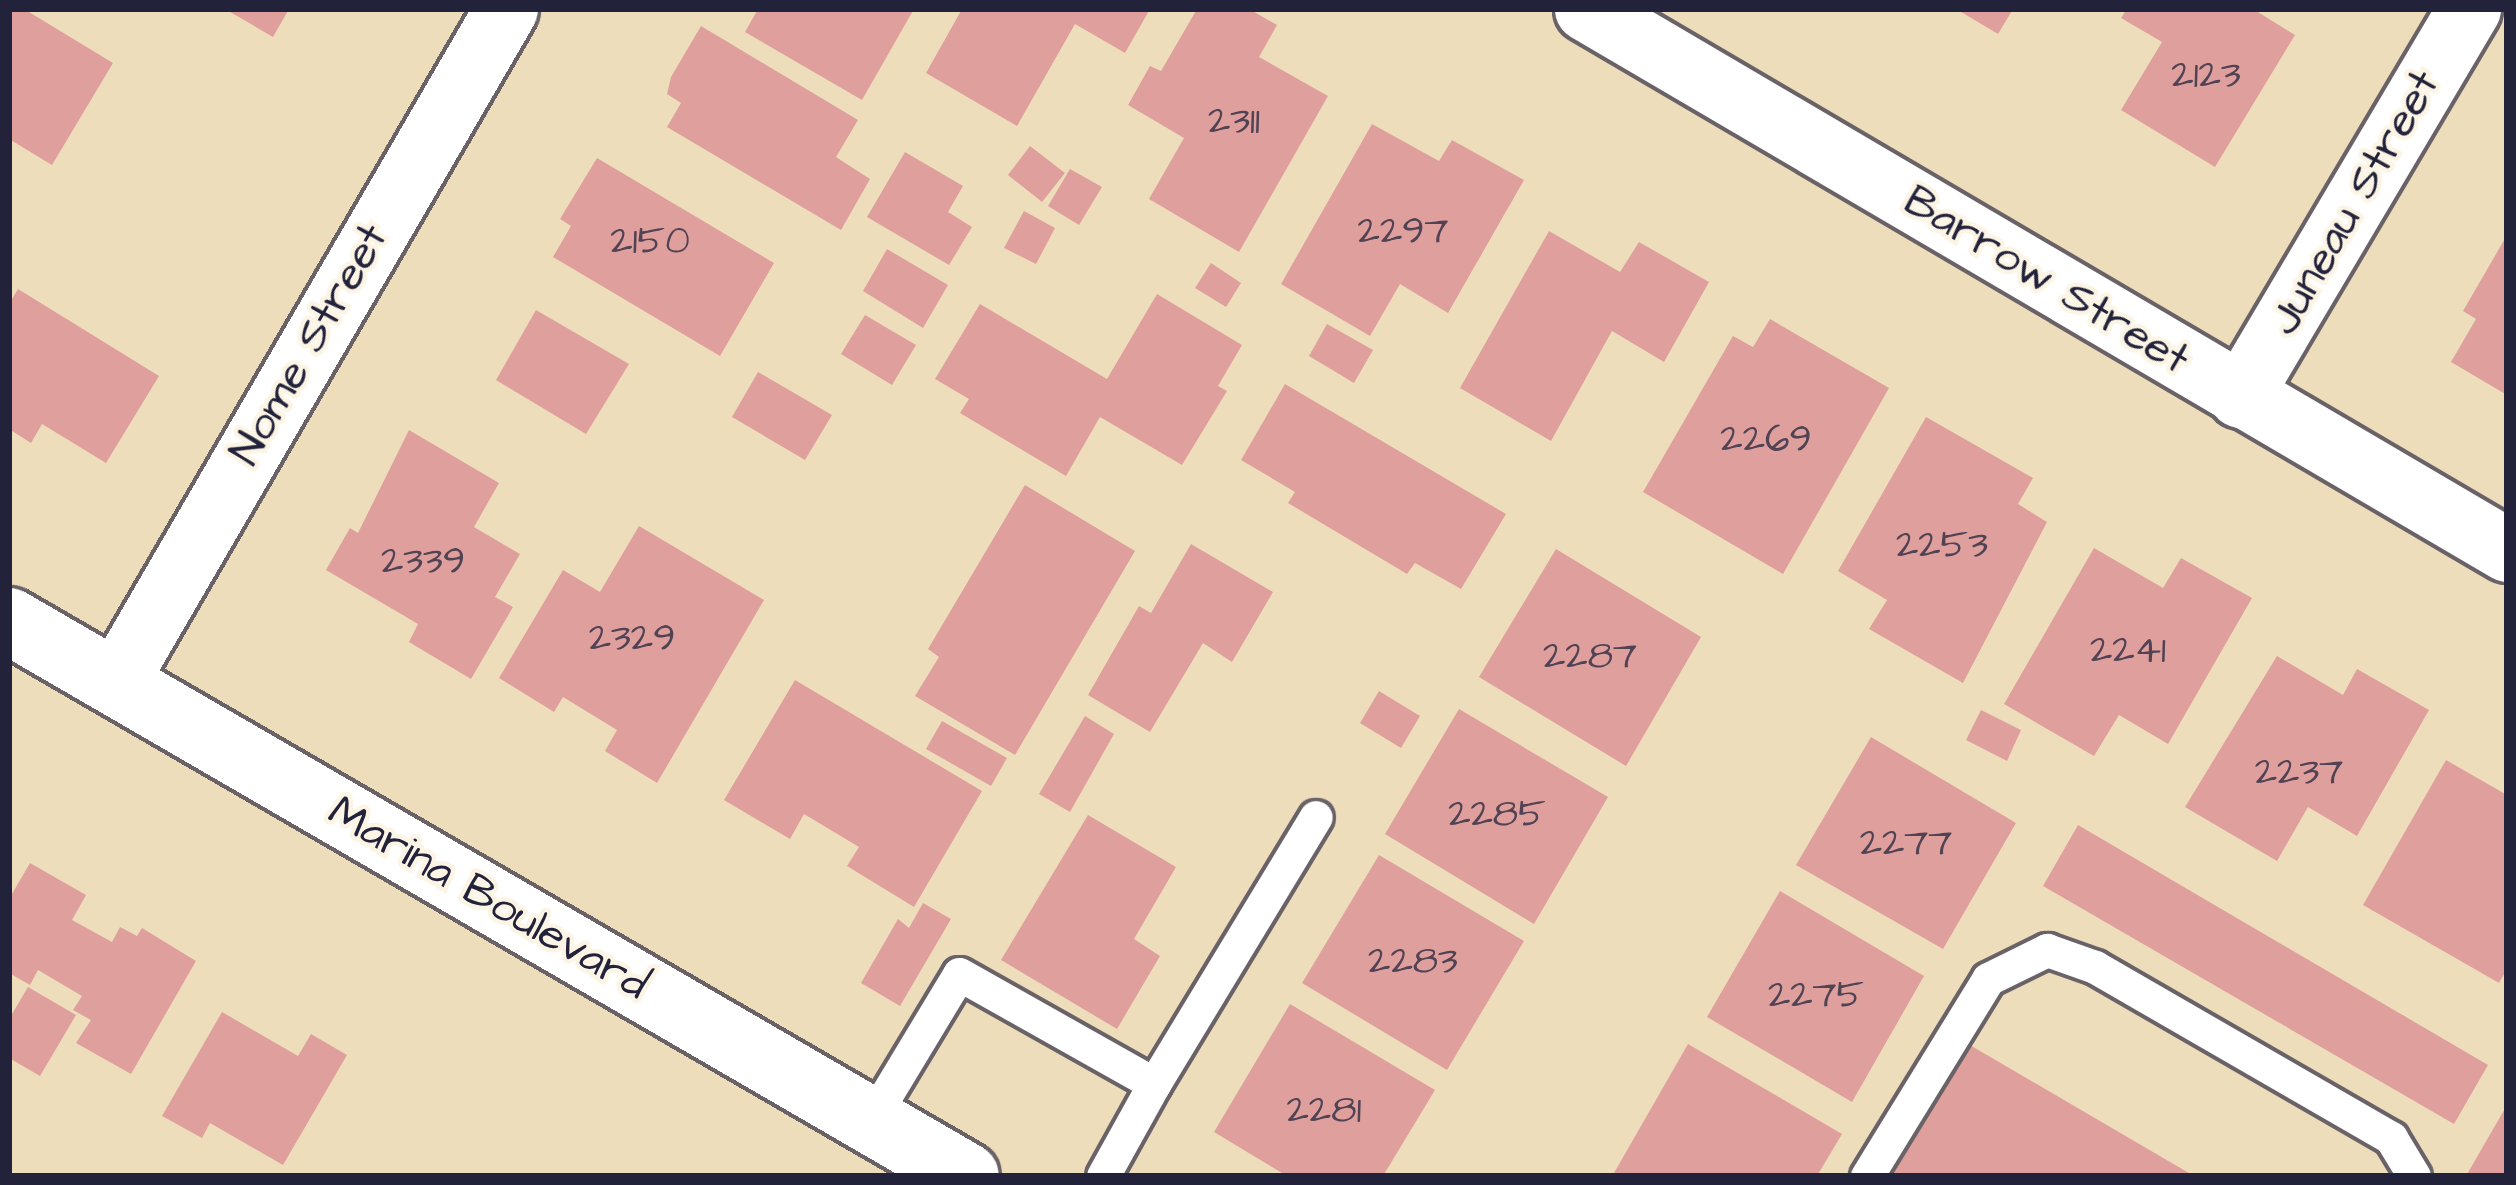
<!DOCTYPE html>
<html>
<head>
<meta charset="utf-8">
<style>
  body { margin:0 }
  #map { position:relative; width:2516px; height:1185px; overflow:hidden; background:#edb; font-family:"Architects Daughter",sans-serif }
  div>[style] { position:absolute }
  .building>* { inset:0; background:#dfa09d }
  .roads { filter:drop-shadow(3px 0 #696368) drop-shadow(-3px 0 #696368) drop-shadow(0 3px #696368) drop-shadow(0 -3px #696368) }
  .lane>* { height:33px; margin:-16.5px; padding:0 16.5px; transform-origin:16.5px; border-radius:16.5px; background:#fff }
  .street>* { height:63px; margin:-31.5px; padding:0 31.5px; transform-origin:31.5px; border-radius:31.5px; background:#fff }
  .secondary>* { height:66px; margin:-33px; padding:0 33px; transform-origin:33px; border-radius:33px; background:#fff }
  span { translate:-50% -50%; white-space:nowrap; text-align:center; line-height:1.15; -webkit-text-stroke:9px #fcf5e5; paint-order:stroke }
  .number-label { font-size:39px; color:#514254 }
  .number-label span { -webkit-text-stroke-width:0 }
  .street-label { font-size:45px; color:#22223b }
  .frame { position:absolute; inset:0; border:12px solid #22223b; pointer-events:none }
</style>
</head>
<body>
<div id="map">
  <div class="building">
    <div style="clip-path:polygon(9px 9px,24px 9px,113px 63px,52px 165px,9px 139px)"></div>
    <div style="clip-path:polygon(225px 9px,289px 9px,273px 37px)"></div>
    <div style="clip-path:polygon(758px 9px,914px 9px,862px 100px,745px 32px)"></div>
    <div style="clip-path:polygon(962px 9px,1150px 9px,1125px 53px,1075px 24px,1017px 126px,926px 73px)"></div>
    <div style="clip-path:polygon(1197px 9px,1249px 9px,1277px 25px,1259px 57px,1328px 96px,1239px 252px,1149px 199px,1184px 138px,1128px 105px,1150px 66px,1161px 71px)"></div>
    <div style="clip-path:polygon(1956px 9px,2013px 9px,1998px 34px)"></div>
    <div style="clip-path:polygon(2127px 9px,2253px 9px,2295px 35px,2215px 167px,2121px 110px,2162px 42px,2121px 18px)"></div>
    <div style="clip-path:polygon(701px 26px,858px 120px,836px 157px,870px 179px,841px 230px,667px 127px,681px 103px,667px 94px,671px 77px)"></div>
    <div style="clip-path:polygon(1372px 124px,1439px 161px,1452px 140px,1524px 180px,1448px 313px,1400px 284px,1370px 336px,1281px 284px)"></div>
    <div style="clip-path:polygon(1030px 146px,1065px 173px,1042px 202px,1008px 175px)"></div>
    <div style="clip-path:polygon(905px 152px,963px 186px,948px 212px,972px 227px,949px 265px,867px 217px)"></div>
    <div style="clip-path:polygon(597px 158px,774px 263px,720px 356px,553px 257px,571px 226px,560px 219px)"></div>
    <div style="clip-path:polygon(1070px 169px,1102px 187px,1079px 225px,1048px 206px)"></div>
    <div style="clip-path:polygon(1024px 211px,1055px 228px,1036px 264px,1004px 248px)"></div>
    <div style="clip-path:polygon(1549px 231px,1620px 272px,1639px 242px,1709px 282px,1664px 362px,1612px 331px,1551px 441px,1460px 388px)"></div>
    <div style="clip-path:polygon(2507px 235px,2507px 395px,2451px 362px,2476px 319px,2463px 311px)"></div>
    <div style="clip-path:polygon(887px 249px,948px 285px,923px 328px,863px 291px)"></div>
    <div style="clip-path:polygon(1211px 263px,1241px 283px,1226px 307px,1195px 288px)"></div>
    <div style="clip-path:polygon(18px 289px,159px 376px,106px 463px,42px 424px,31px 443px,9px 429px,9px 304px)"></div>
    <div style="clip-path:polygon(1157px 294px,1242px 345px,1218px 386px,1227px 391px,1182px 465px,1100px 417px,1066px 476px,960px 413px,969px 399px,935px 379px,980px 304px,1107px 379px)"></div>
    <div style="clip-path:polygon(536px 310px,629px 364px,586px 434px,496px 380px)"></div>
    <div style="clip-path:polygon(865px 315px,916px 345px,892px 385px,841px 354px)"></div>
    <div style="clip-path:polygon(1770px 319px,1889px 388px,1783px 574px,1643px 492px,1733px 336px,1753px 347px)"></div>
    <div style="clip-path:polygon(1327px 324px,1373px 350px,1354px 383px,1309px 356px)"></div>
    <div style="clip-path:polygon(758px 372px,832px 415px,805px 460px,732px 417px)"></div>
    <div style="clip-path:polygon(1285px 384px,1506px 514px,1461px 589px,1415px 563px,1407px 574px,1288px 503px,1295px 492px,1241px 460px)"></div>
    <div style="clip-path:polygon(1926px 417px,2033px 478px,2018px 504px,2047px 522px,1963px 683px,1869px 629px,1887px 600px,1838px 571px)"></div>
    <div style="clip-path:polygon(409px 430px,499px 483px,474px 527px,520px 554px,495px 597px,513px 607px,471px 679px,409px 642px,418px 624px,326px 570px,350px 528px,358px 533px)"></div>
    <div style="clip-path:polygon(1025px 485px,1135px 551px,1015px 755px,915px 696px,939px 657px,928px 649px)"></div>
    <div style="clip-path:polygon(639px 526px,764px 600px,657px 783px,605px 751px,617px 730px,563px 697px,554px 712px,499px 678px,563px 570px,600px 592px)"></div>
    <div style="clip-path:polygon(1191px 544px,1273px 592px,1232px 662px,1203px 643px,1150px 732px,1088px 695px,1139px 606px,1151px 613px)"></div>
    <div style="clip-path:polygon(2094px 548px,2163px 588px,2181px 558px,2252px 598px,2168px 744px,2119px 715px,2094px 756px,2004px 704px)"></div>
    <div style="clip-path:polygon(1556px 549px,1701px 637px,1626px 766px,1479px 677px)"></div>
    <div style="clip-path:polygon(2277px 656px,2343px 695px,2357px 669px,2429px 710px,2357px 836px,2308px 807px,2277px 861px,2185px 807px)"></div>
    <div style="clip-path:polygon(795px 680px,982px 791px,914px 907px,847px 866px,859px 847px,804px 814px,790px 839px,724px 800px)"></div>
    <div style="clip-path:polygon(1379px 691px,1420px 716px,1401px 748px,1360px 723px)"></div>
    <div style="clip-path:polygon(1459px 709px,1608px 797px,1534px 924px,1385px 834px)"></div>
    <div style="clip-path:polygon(1981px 710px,2021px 730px,2007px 761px,1966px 740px)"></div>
    <div style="clip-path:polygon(1085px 716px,1114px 734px,1070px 812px,1039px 794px)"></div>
    <div style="clip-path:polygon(942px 721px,1007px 758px,991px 786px,926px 749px)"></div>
    <div style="clip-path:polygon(1871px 737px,2016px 823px,1943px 949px,1796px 865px)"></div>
    <div style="clip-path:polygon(2446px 760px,2507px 795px,2507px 969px,2499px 983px,2363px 905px)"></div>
    <div style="clip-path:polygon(1088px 815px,1176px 867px,1134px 939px,1160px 956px,1117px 1029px,1001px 960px)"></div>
    <div style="clip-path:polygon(2078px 825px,2488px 1065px,2454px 1124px,2043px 886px)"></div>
    <div style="clip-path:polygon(1379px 855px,1524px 941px,1447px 1070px,1302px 983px)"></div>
    <div style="clip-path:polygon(30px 863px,86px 895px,72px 920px,112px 942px,120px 927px,137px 936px,142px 928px,196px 961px,131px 1074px,76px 1043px,91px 1020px,73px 1010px,82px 996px,38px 970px,30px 985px,9px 973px,9px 899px)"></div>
    <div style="clip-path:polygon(1780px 891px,1924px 976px,1852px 1102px,1707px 1017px)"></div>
    <div style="clip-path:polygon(923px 903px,951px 919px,900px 1006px,861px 983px,898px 919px,909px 928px)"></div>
    <div style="clip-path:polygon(28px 987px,76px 1015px,40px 1076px,9px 1058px,9px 1019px)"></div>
    <div style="clip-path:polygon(1290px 1004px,1435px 1090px,1383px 1176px,1287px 1176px,1214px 1132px)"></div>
    <div style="clip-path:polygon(222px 1012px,298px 1056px,311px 1034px,347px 1055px,283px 1165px,210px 1123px,202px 1138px,162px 1116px)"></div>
    <div style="clip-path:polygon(1963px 1041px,2194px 1176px,1886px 1176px)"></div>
    <div style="clip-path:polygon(1688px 1044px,1842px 1134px,1817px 1176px,1614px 1173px)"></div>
    <div style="clip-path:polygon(2507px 1105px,2507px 1176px,2466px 1176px)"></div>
  </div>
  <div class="roads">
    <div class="lane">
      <div style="left:1154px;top:1084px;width:312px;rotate:-58.8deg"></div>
      <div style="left:871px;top:1120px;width:170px;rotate:-58.9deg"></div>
      <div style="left:959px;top:974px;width:224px;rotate:29.4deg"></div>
      <div style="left:1154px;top:1084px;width:105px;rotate:119deg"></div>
      <div style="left:1867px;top:1176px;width:231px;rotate:-58.4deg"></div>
      <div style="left:1988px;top:979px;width:66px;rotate:-26.2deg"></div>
      <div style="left:2047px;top:950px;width:51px;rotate:19.5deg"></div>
      <div style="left:2095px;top:967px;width:342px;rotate:30deg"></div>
      <div style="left:2391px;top:1138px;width:44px;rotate:58.8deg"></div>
    </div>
    <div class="street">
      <div style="left:1586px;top:9px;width:1068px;rotate:30.43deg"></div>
      <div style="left:2240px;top:396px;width:450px;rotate:-59.4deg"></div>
      <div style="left:115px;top:683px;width:779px;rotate:-59.88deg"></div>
    </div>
    <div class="secondary">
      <div style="left:9px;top:621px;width:1106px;rotate:30.11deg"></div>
    </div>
  </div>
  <div class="number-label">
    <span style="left:2206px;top:76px">2123</span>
    <span style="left:1234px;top:122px">2311</span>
    <span style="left:1403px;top:232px">2297</span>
    <span style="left:650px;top:242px">2150</span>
    <span style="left:1766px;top:440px">2269</span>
    <span style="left:1942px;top:546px">2253</span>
    <span style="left:423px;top:562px">2339</span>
    <span style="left:632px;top:639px">2329</span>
    <span style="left:2128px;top:651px">2241</span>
    <span style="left:1590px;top:657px">2287</span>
    <span style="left:2299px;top:773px">2237</span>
    <span style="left:1497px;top:815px">2285</span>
    <span style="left:1906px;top:844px">2277</span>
    <span style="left:1413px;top:962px">2283</span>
    <span style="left:1816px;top:996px">2275</span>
    <span style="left:1324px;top:1111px">2281</span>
  </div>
  <div class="street-label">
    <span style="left:2355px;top:203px;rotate:-60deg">Juneau Street</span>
    <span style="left:2046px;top:281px;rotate:31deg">Barrow Street</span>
    <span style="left:310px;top:345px;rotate:-60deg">Nome Street</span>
    <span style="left:488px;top:899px;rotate:30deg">Marina Boulevard</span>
  </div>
  <div class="frame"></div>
</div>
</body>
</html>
